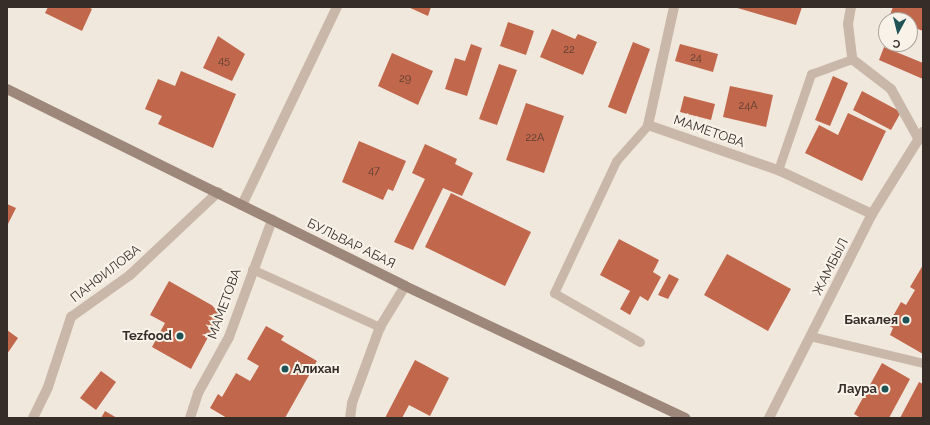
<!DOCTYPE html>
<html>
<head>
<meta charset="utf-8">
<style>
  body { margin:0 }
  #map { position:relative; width:930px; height:425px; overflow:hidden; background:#f1e8dd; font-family:Raleway,sans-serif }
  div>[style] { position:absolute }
  .building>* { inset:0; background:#c1674c }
  .lane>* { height:9px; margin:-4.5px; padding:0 4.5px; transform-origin:4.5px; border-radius:4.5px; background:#c9b8a9 }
  .street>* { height:10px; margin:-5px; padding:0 5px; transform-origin:5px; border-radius:5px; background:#c9b8a9 }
  .secondary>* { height:10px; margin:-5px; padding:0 5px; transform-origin:5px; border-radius:5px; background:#9d877b }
  .dots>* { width:11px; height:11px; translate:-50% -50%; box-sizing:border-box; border:2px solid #f9f2e9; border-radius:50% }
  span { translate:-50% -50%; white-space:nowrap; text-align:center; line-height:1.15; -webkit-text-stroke:4px #f9f2e9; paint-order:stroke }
  .number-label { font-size:11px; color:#593c32 }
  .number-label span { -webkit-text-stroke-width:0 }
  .street-label { font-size:13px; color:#362d29 }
  .poi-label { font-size:13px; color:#362d29; font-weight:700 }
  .right { translate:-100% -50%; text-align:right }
  .left { translate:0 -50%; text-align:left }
  .frame { position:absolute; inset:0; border:8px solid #362d29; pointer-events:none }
  .north { position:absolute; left:878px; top:12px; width:40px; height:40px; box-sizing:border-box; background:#f9f2e9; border:1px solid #aba39c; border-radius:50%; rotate:187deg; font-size:11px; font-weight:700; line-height:16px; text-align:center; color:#362d29 }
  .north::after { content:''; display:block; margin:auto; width:14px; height:18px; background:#205356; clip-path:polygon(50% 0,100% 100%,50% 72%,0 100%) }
</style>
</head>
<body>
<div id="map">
  <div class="building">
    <div style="clip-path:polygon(48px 7px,88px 7px,92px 9px,82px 31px,45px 13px)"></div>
    <div style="clip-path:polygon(408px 7px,431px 7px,428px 16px)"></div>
    <div style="clip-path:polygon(734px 7px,802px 7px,796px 25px)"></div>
    <div style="clip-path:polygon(893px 7px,923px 7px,923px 31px,910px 26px,910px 20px,889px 17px)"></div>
    <div style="clip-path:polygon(508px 22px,534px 31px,526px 55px,500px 46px)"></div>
    <div style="clip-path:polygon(552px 29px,575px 39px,578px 34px,597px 42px,583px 75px,540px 57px)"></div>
    <div style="clip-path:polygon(218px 36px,245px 54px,232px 81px,203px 68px)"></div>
    <div style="clip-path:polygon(633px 42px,650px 49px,626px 114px,608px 107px)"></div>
    <div style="clip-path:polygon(471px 44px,482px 48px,467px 96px,445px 89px,455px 58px,465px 61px)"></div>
    <div style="clip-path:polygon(680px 44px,718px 54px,713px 72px,675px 61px)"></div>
    <div style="clip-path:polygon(884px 47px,923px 63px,923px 79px,879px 60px)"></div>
    <div style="clip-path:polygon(392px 53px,433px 71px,418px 105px,378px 86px)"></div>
    <div style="clip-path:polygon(499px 64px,517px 70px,497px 125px,479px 119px)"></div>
    <div style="clip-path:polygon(181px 71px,236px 94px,213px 148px,158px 124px,162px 116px,145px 109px,158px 79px,175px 86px)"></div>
    <div style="clip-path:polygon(833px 76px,848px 83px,830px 126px,815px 120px)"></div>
    <div style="clip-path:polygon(730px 86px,773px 95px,766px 127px,723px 117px)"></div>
    <div style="clip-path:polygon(862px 91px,901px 112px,891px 130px,853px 110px)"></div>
    <div style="clip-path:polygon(684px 96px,715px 104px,711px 120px,680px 112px)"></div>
    <div style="clip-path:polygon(526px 103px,564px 116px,544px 173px,506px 160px)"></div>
    <div style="clip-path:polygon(848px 113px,886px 131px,862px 181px,805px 153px,819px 125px,838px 135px)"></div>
    <div style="clip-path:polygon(359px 141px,406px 161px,393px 191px,388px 189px,383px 200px,342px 182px)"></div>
    <div style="clip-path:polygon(425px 144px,457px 159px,455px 164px,473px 173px,462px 196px,443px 188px,413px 250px,394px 242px,425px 179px,412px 173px)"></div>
    <div style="clip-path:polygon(451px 193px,531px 232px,505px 286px,425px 247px)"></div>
    <div style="clip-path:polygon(7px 204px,16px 208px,7px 226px)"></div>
    <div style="clip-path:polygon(619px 239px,659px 260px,653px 272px,661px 277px,648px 301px,640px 296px,630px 315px,620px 309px,630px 291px,600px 275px)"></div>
    <div style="clip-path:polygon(727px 254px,791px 289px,768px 331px,704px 295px)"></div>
    <div style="clip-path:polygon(923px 265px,923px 354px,890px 335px,893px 328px,888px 325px,901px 302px,906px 305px,915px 290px,910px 287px)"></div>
    <div style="clip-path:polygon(669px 274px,679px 279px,668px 299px,658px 295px)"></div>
    <div style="clip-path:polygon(169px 281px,222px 311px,191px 369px,152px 347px,165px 323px,150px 315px)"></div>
    <div style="clip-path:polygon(266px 326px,284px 336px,281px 340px,317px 361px,285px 418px,227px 418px,210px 408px,218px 394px,222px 397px,236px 373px,250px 381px,259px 366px,247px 359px)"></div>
    <div style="clip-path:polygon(7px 330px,18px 338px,7px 354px)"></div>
    <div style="clip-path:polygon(415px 360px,449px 378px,430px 416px,409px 405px,402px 418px,385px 418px)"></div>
    <div style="clip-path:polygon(882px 363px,910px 379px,889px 418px,861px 418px,854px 414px)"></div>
    <div style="clip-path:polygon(101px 371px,116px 382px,96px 410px,80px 398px)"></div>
    <div style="clip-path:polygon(919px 382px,923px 384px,923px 418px,900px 418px)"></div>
    <div style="clip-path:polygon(105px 411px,117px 418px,101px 418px)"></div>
  </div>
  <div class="lane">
    <div style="left:778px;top:170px;width:102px;rotate:-71deg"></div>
    <div style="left:811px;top:74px;width:44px;rotate:-20.1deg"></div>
    <div style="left:252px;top:269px;width:141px;rotate:24.4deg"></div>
    <div style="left:810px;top:336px;width:116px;rotate:13.4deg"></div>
    <div style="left:640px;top:342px;width:99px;rotate:-150.3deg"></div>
    <div style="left:554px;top:293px;width:146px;rotate:-64.8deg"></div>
    <div style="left:616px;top:161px;width:48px;rotate:-48.4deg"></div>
  </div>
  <div class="street">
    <div style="left:674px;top:7px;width:121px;rotate:102.4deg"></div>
    <div style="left:648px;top:125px;width:138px;rotate:19.1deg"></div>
    <div style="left:778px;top:170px;width:104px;rotate:25.1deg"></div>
    <div style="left:851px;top:7px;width:17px;rotate:100deg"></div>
    <div style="left:848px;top:24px;width:35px;rotate:83deg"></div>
    <div style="left:852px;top:59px;width:49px;rotate:37.6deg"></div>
    <div style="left:891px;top:89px;width:56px;rotate:61.1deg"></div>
    <div style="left:242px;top:205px;width:220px;rotate:-64.4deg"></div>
    <div style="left:33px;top:418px;width:34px;rotate:-64deg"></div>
    <div style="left:48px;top:387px;width:74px;rotate:-71.8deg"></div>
    <div style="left:71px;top:317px;width:72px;rotate:-35.4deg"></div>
    <div style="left:130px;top:275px;width:121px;rotate:-43.3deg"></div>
    <div style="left:190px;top:418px;width:26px;rotate:-72deg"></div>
    <div style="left:198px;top:393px;width:64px;rotate:-61deg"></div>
    <div style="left:229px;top:337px;width:125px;rotate:-69.8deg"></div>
    <div style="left:350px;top:418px;width:15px;rotate:-82deg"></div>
    <div style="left:352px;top:403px;width:81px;rotate:-69.8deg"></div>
    <div style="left:380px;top:327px;width:48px;rotate:-58.6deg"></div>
    <div style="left:769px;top:418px;width:229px;rotate:-63.2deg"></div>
    <div style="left:872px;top:214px;width:97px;rotate:-58.1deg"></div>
  </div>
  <div class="secondary">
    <div style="left:7px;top:89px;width:444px;rotate:26.3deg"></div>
    <div style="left:405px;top:286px;width:310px;rotate:25.2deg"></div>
  </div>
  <div class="dots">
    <div style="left:906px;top:320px;background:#205356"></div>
    <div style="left:180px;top:336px;background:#205356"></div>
    <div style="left:285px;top:369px;background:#205356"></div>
    <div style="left:885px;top:389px;background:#205356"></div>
  </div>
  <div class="number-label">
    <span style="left:569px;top:50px">22</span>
    <span style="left:696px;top:58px">24</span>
    <span style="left:224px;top:61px">45</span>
    <span style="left:405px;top:79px">29</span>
    <span style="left:748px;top:106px">24А</span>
    <span style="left:535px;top:138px">22А</span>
    <span style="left:374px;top:171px">47</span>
  </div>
  <div class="street-label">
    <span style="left:709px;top:132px;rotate:19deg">МАМЕТОВА</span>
    <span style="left:351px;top:244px;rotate:26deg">БУЛЬВАР АБАЯ</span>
    <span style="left:831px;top:267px;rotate:-63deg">ЖАМБЫЛ</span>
    <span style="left:106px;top:274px;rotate:-38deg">ПАНФИЛОВА</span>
    <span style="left:225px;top:304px;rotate:-70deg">МАМЕТОВА</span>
  </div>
  <div class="poi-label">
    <span class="right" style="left:898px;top:320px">Бакалея</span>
    <span class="right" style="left:172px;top:336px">Tezfood</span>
    <span class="left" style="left:293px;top:369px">Алихан</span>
    <span class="right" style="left:877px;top:389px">Лаура</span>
  </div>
  <div class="frame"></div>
  <div class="north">С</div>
</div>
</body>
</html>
